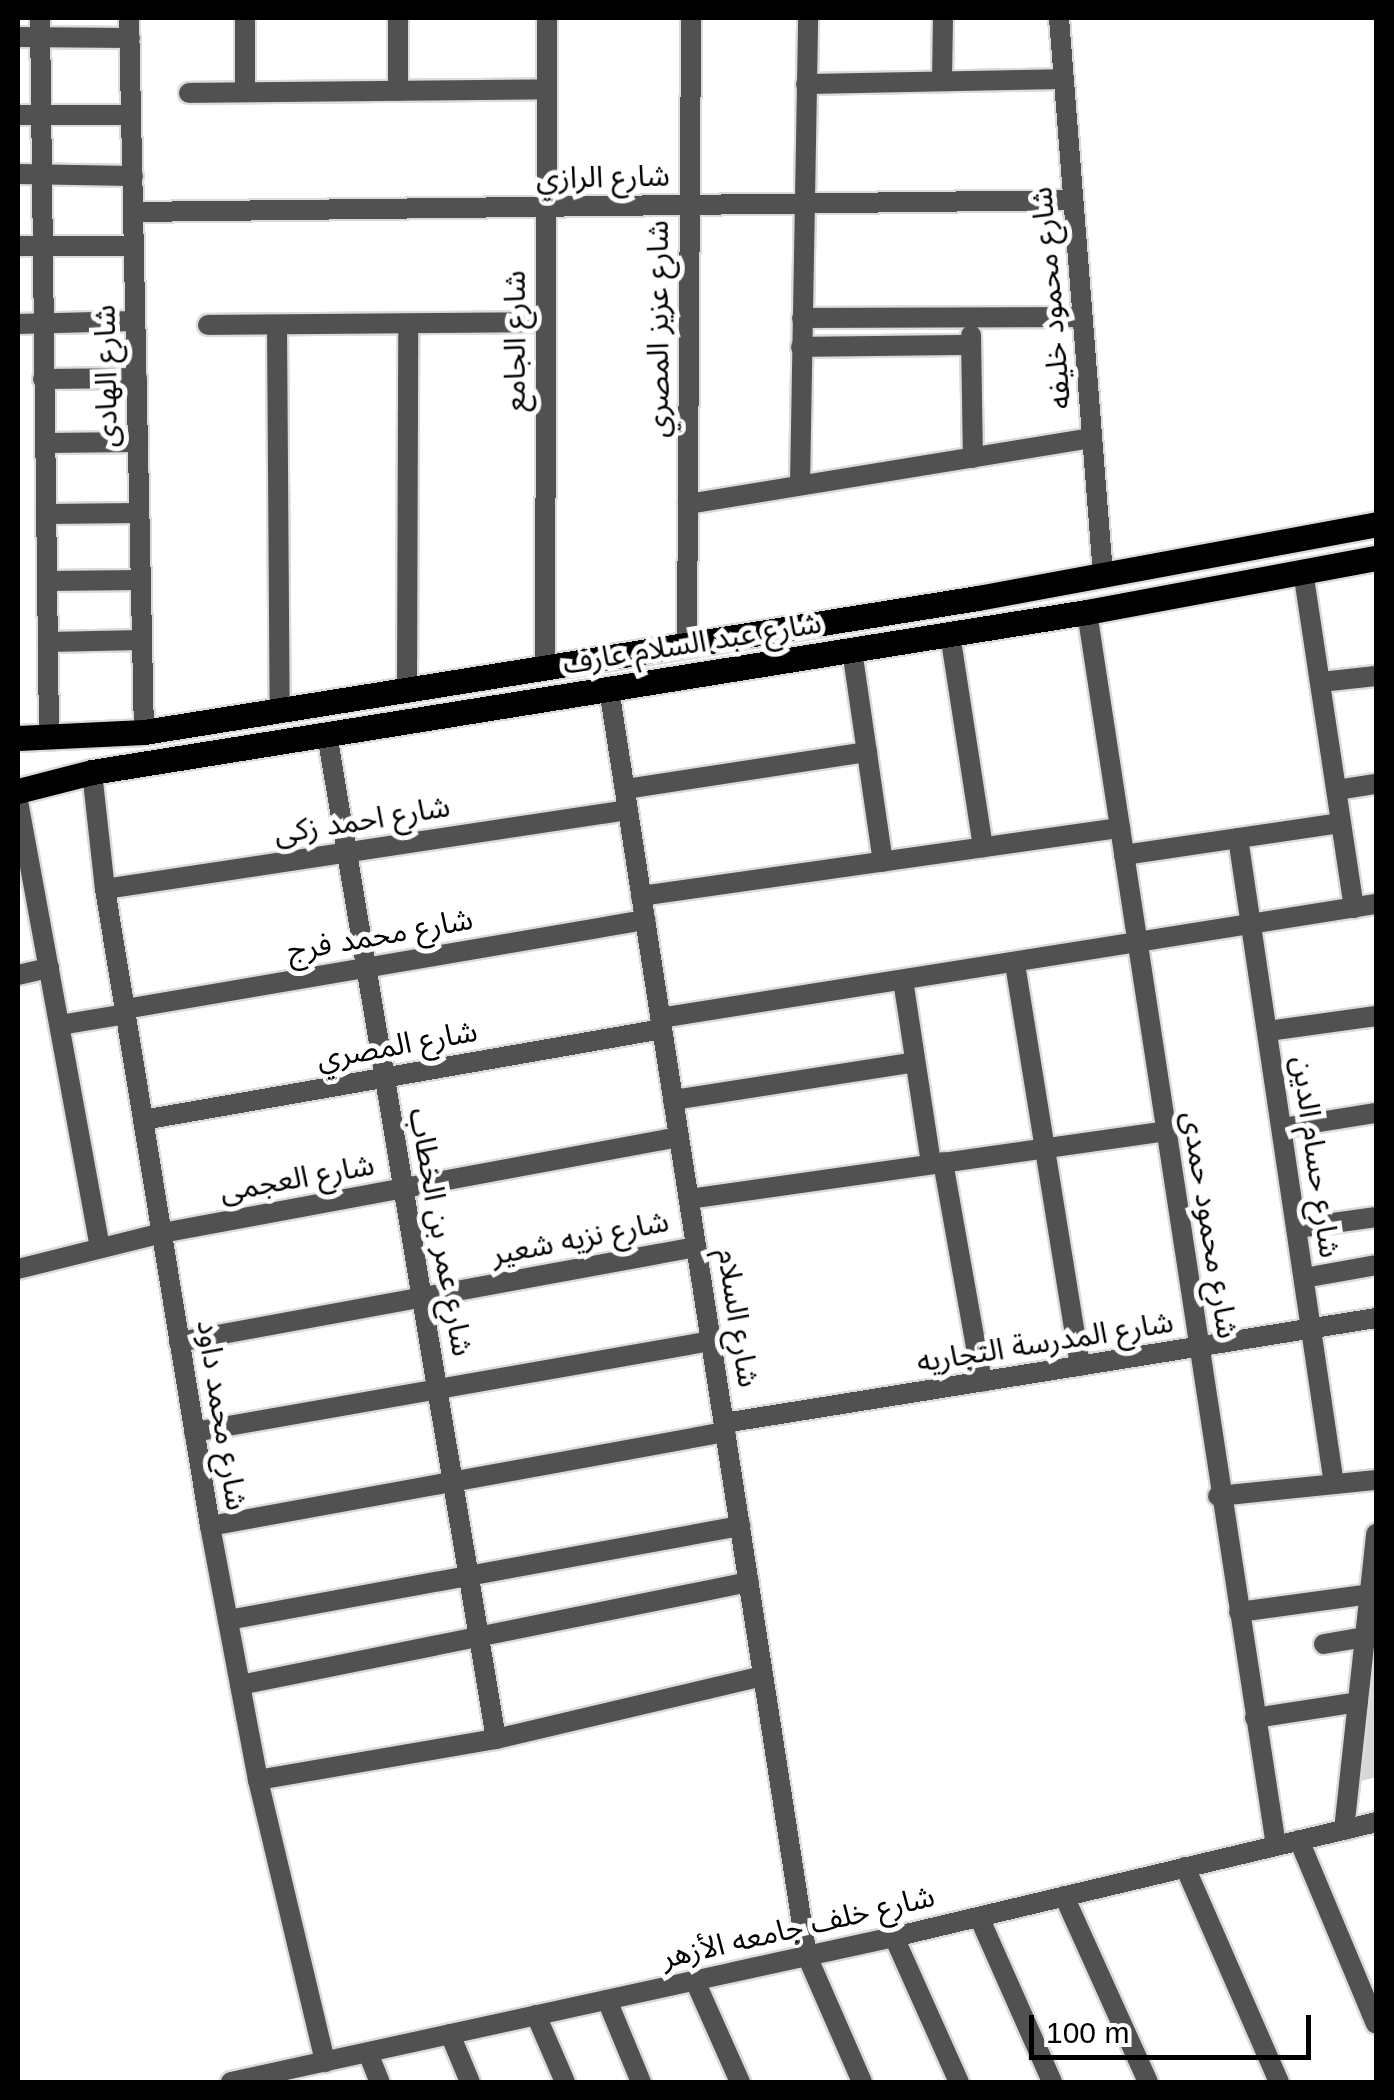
<!DOCTYPE html>
<html>
<head>
<meta charset="utf-8">
<style>
  body { margin:0 }
  #map { position:relative; width:1394px; height:2100px; overflow:hidden; background:#fff; font-family:Helvetica,"Noto Sans Arabic",sans-serif }
  div>[style] { position:absolute }
  .green>* { inset:0; background:#d8d8d8 }
  .roads { filter:drop-shadow(2px 0 #dbdbdb) drop-shadow(-2px 0 #dbdbdb) drop-shadow(0 2px #dbdbdb) drop-shadow(0 -2px #dbdbdb) }
  .minor>* { height:20px; margin:-10px; padding:0 10px; transform-origin:10px; border-radius:10px; background:#515151 }
  .major>* { height:25px; margin:-12.5px; padding:0 12.5px; transform-origin:12.5px; border-radius:12.5px; background:#000 }
  span { translate:-50% -50%; white-space:nowrap; text-align:center; line-height:1.15; -webkit-text-stroke:10px #fff; paint-order:stroke }
  .street-label { font-size:30px; color:#000 }
  .frame { position:absolute; inset:0; border:20px solid #000; pointer-events:none }
  .scale { position:absolute; left:1029px; top:2015px; width:282px; height:45px; box-sizing:border-box; border:5px solid #000; border-top:0; padding-left:12px; font-size:30px; line-height:35px; white-space:nowrap; color:#000; -webkit-text-stroke:8px #fff; paint-order:stroke }
</style>
</head>
<body>
<div id="map">
  <div class="green">
    <div style="clip-path:polygon(1376px 1618px,1376px 1777px,1354px 1783px)"></div>
  </div>
  <div class="roads">
    <div class="minor">
      <div style="left:40px;top:18px;width:715px;rotate:89.28deg"></div>
      <div style="left:129px;top:18px;width:714px;rotate:88.8deg"></div>
      <div style="left:245px;top:18px;width:74px;rotate:90deg"></div>
      <div style="left:398px;top:18px;width:73px;rotate:90deg"></div>
      <div style="left:1059px;top:18px;width:558px;rotate:85.48deg"></div>
      <div style="left:18px;top:37px;width:112px;rotate:0.5deg"></div>
      <div style="left:942px;top:81px;width:63px;rotate:-89.1deg"></div>
      <div style="left:806px;top:84px;width:257px;rotate:-1.1deg"></div>
      <div style="left:189px;top:93px;width:357px;rotate:-0.6deg"></div>
      <div style="left:18px;top:115px;width:113px"></div>
      <div style="left:18px;top:174px;width:115px;rotate:1deg"></div>
      <div style="left:133px;top:212px;width:940px;rotate:-0.73deg"></div>
      <div style="left:18px;top:246px;width:116px"></div>
      <div style="left:802px;top:318px;width:280px;rotate:-0.2deg"></div>
      <div style="left:18px;top:324px;width:117px;rotate:-1.5deg"></div>
      <div style="left:208px;top:325px;width:336px;rotate:-0.5deg"></div>
      <div style="left:277px;top:325px;width:385px;rotate:89.6deg"></div>
      <div style="left:971px;top:335px;width:123px;rotate:89.1deg"></div>
      <div style="left:801px;top:347px;width:170px;rotate:-0.7deg"></div>
      <div style="left:43px;top:379px;width:94px;rotate:-0.6deg"></div>
      <div style="left:45px;top:443px;width:93px;rotate:-0.6deg"></div>
      <div style="left:800px;top:485px;width:467px;rotate:-89deg"></div>
      <div style="left:688px;top:504px;width:409px;rotate:-9.3deg"></div>
      <div style="left:46px;top:514px;width:93px;rotate:-0.6deg"></div>
      <div style="left:1303px;top:571px;width:341px;rotate:81.4deg"></div>
      <div style="left:47px;top:581px;width:93px;rotate:-0.6deg"></div>
      <div style="left:1087px;top:612px;width:1248px;rotate:81.29deg"></div>
      <div style="left:950px;top:634px;width:216px;rotate:81.2deg"></div>
      <div style="left:687px;top:641px;width:623px;rotate:-89.63deg"></div>
      <div style="left:48px;top:642px;width:93px;rotate:-1.2deg"></div>
      <div style="left:852px;top:650px;width:214px;rotate:81.7deg"></div>
      <div style="left:545px;top:665px;width:647px;rotate:-89.82deg"></div>
      <div style="left:1321px;top:682px;width:55px;rotate:-6.2deg"></div>
      <div style="left:407px;top:688px;width:364px;rotate:-89.8deg"></div>
      <div style="left:609px;top:689px;width:1282px;rotate:81.12deg"></div>
      <div style="left:807px;top:1956px;width:137px;rotate:66.4deg"></div>
      <div style="left:327px;top:734px;width:1019px;rotate:80.45deg"></div>
      <div style="left:92px;top:772px;width:118px;rotate:83.7deg"></div>
      <div style="left:105px;top:889px;width:646px;rotate:80.64deg"></div>
      <div style="left:210px;top:1526px;width:258px;rotate:79.3deg"></div>
      <div style="left:258px;top:1780px;width:290px;rotate:76.6deg"></div>
      <div style="left:625px;top:789px;width:245px;rotate:-8.7deg"></div>
      <div style="left:1337px;top:790px;width:39px;rotate:-9deg"></div>
      <div style="left:18px;top:801px;width:454px;rotate:79.6deg"></div>
      <div style="left:1238px;top:838px;width:653px;rotate:81.55deg"></div>
      <div style="left:1124px;top:855px;width:219px;rotate:-8.4deg"></div>
      <div style="left:105px;top:889px;width:529px;rotate:-8.59deg"></div>
      <div style="left:641px;top:896px;width:484px;rotate:-8.1deg"></div>
      <div style="left:1015px;top:964px;width:407px;rotate:80.8deg"></div>
      <div style="left:18px;top:975px;width:32px;rotate:-13deg"></div>
      <div style="left:903px;top:980px;width:186px;rotate:81.3deg"></div>
      <div style="left:125px;top:1009px;width:528px;rotate:-9.71deg"></div>
      <div style="left:660px;top:1018px;width:725px;rotate:-9.05deg"></div>
      <div style="left:60px;top:1025px;width:67px;rotate:-9.5deg"></div>
      <div style="left:1268px;top:1031px;width:109px;rotate:-7.9deg"></div>
      <div style="left:673px;top:1100px;width:245px;rotate:-8.9deg"></div>
      <div style="left:143px;top:1120px;width:527px;rotate:-9.94deg"></div>
      <div style="left:1282px;top:1128px;width:95px;rotate:-9.1deg"></div>
      <div style="left:943px;top:1162px;width:223px;rotate:79.9deg"></div>
      <div style="left:689px;top:1199px;width:481px;rotate:-8.1deg"></div>
      <div style="left:1297px;top:1228px;width:80px;rotate:-7.9deg"></div>
      <div style="left:18px;top:1269px;width:148px;rotate:-14deg"></div>
      <div style="left:162px;top:1233px;width:526px;rotate:-10.52deg"></div>
      <div style="left:1304px;top:1278px;width:73px;rotate:-10.2deg"></div>
      <div style="left:179px;top:1342px;width:526px;rotate:-10.41deg"></div>
      <div style="left:724px;top:1423px;width:660px;rotate:-9.15deg"></div>
      <div style="left:194px;top:1432px;width:525px;rotate:-9.98deg"></div>
      <div style="left:1218px;top:1496px;width:159px;rotate:-5.8deg"></div>
      <div style="left:210px;top:1526px;width:524px;rotate:-10.34deg"></div>
      <div style="left:1239px;top:1612px;width:132px;rotate:-7.8deg"></div>
      <div style="left:228px;top:1620px;width:521px;rotate:-10.4deg"></div>
      <div style="left:1324px;top:1644px;width:42px;rotate:-9.7deg"></div>
      <div style="left:240px;top:1685px;width:519px;rotate:-11.44deg"></div>
      <div style="left:1255px;top:1718px;width:104px;rotate:-8.8deg"></div>
      <div style="left:258px;top:1780px;width:242px;rotate:-9.8deg"></div>
      <div style="left:496px;top:1739px;width:274px;rotate:-13.3deg"></div>
      <div style="left:1344px;top:1830px;width:298px;rotate:-83.8deg"></div>
      <div style="left:1299px;top:1840px;width:199px;rotate:67.3deg"></div>
      <div style="left:1185px;top:1867px;width:235px;rotate:66.4deg"></div>
      <div style="left:1064px;top:1896px;width:204px;rotate:65.7deg"></div>
      <div style="left:979px;top:1917px;width:180px;rotate:66.1deg"></div>
      <div style="left:894px;top:1937px;width:159px;rotate:65.9deg"></div>
      <div style="left:695px;top:1981px;width:111px;rotate:66deg"></div>
      <div style="left:607px;top:2000px;width:89px;rotate:67.5deg"></div>
      <div style="left:536px;top:2015px;width:73px;rotate:66.6deg"></div>
      <div style="left:450px;top:2034px;width:52px;rotate:67.4deg"></div>
      <div style="left:368px;top:2053px;width:31px;rotate:68deg"></div>
      <div style="left:231px;top:2082px;width:679px;rotate:-12.34deg"></div>
      <div style="left:894px;top:1937px;width:496px;rotate:-13.4deg"></div>
    </div>
    <div class="major">
      <div style="left:18px;top:738px;width:126px;rotate:-2.7deg"></div>
      <div style="left:144px;top:732px;width:845px;rotate:-9.13deg"></div>
      <div style="left:978px;top:598px;width:405px;rotate:-10.5deg"></div>
      <div style="left:18px;top:791px;width:76px;rotate:-14.4deg"></div>
      <div style="left:92px;top:772px;width:1008px;rotate:-9.14deg"></div>
      <div style="left:1087px;top:612px;width:294px;rotate:-10.6deg"></div>
    </div>
  </div>
  <div class="street-label">
    <span style="left:603px;top:177px;rotate:-1deg">شارع الرازي</span>
    <span style="left:1051px;top:298px;rotate:-95deg">شارع محمود خليفه</span>
    <span style="left:658px;top:329px;rotate:-90deg">شارع عزيز المصري</span>
    <span style="left:515px;top:341px;rotate:-90deg">شارع الجامع</span>
    <span style="left:106px;top:376px;rotate:-91deg">شارع الهادى</span>
    <span style="left:692px;top:643px;rotate:-9deg">شارع عبد السلام عارف</span>
    <span style="left:362px;top:820px;rotate:-9deg">شارع احمد زكى</span>
    <span style="left:380px;top:935px;rotate:-10deg">شارع محمد فرج</span>
    <span style="left:397px;top:1045px;rotate:-10deg">شارع المصري</span>
    <span style="left:1316px;top:1157px;rotate:82deg">شارع حسام الدين</span>
    <span style="left:297px;top:1178px;rotate:-10deg">شارع العجمى</span>
    <span style="left:1210px;top:1225px;rotate:81deg">شارع محمود حمدى</span>
    <span style="left:441px;top:1232px;rotate:80deg">شارع عمر بن الخطاب</span>
    <span style="left:580px;top:1238px;rotate:-11deg">شارع نزيه شعير</span>
    <span style="left:738px;top:1318px;rotate:81deg">شارع السلام</span>
    <span style="left:1045px;top:1342px;rotate:-9deg">شارع المدرسة التجاريه</span>
    <span style="left:222px;top:1415px;rotate:81deg">شارع محمد داود</span>
    <span style="left:798px;top:1927px;rotate:-13deg">شارع خلف جامعه الأزهر</span>
  </div>
  <div class="frame"></div>
  <div class="scale">100 m</div>
</div>
</body>
</html>
